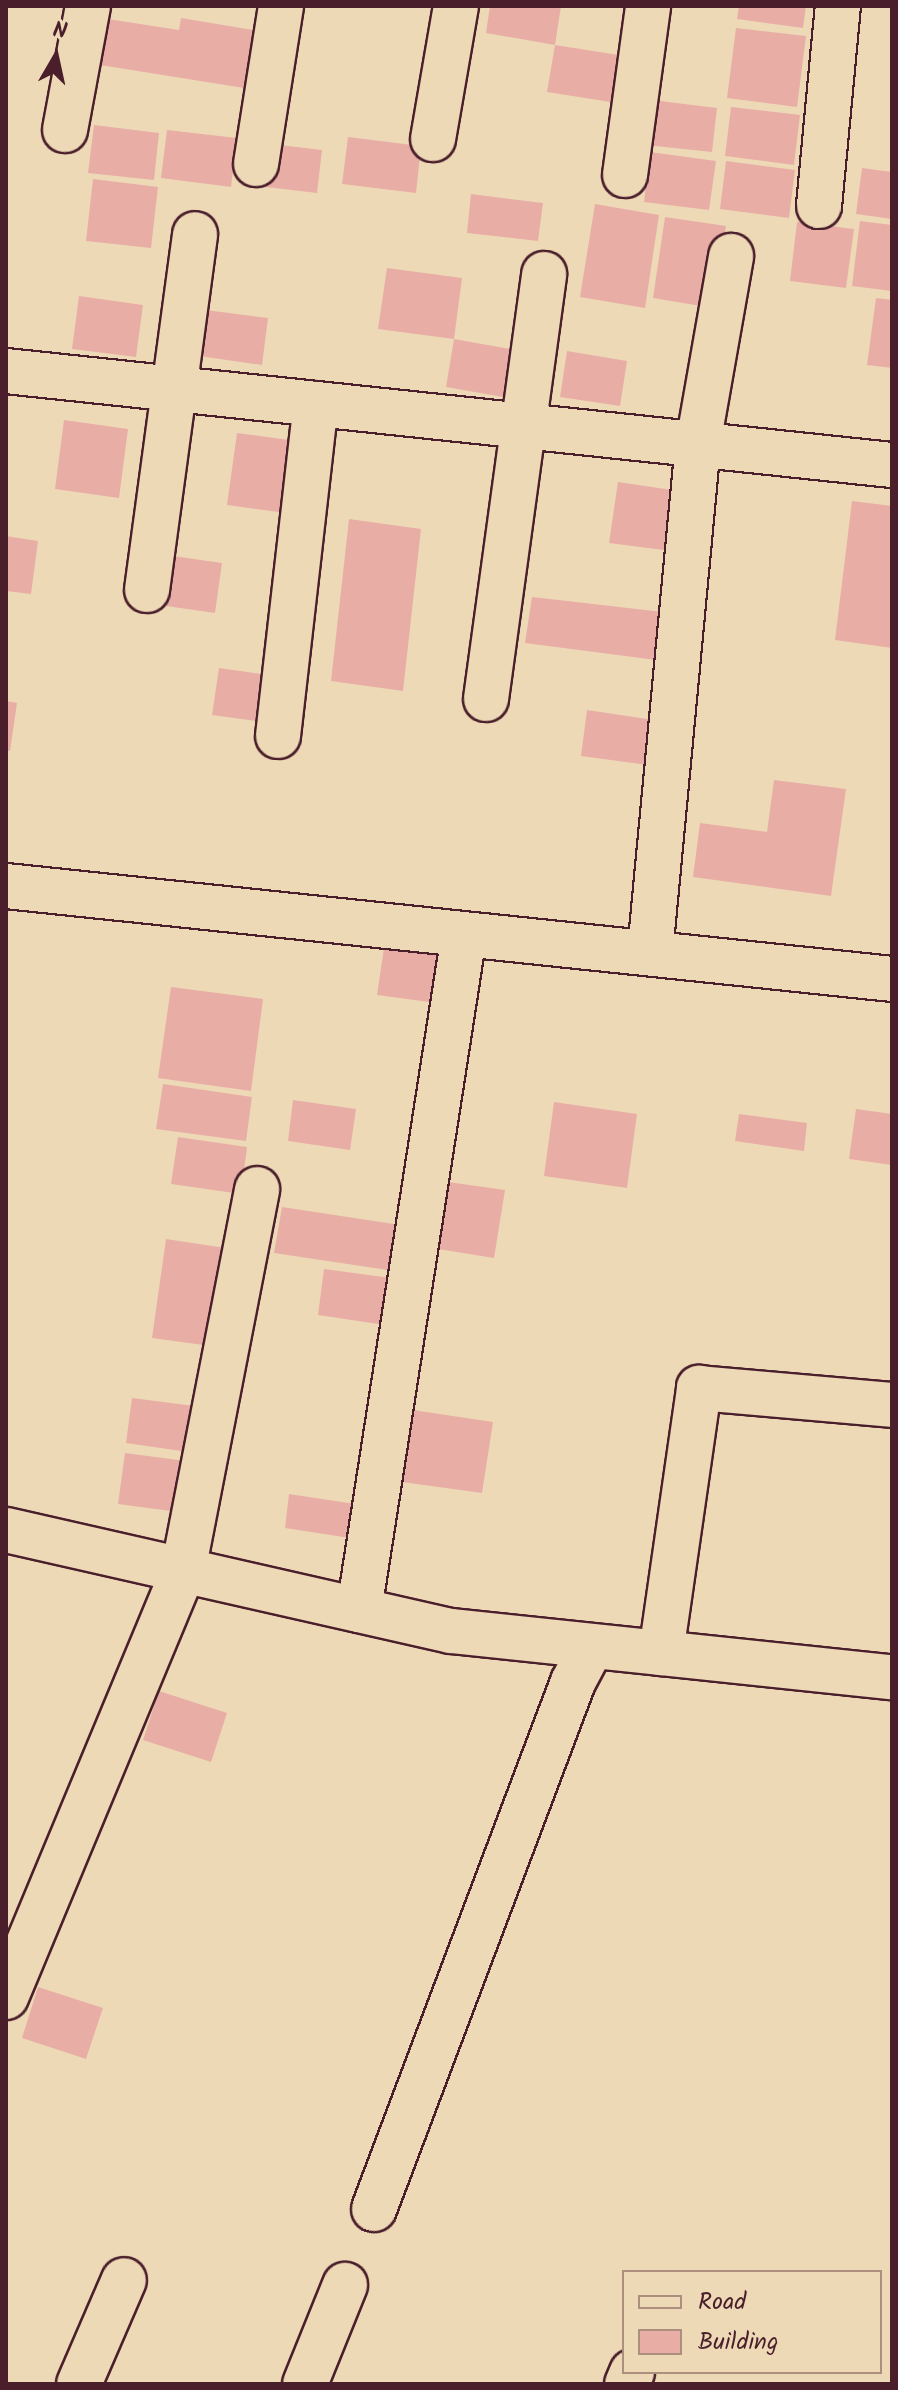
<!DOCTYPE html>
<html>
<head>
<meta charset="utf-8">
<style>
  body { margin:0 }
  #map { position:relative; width:898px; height:2390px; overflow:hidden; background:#eed9b7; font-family:Kalam,sans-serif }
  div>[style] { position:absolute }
  .building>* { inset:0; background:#e8aea6 }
  .roads { filter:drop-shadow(2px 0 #4a1f2b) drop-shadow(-2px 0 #4a1f2b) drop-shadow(0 2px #4a1f2b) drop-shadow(0 -2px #4a1f2b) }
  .minor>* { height:44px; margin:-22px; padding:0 22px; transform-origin:22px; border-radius:22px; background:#eed9b7 }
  span { translate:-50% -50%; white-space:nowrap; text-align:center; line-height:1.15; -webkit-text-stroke:6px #eed9b7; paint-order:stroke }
  .frame { position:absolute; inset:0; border:8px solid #4a1f2b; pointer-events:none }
  .legend { position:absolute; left:622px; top:2270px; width:260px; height:104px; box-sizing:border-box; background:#eed9b7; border:2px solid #ac8f7f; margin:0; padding:10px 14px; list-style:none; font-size:24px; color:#4a1f2b }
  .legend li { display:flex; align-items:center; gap:16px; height:40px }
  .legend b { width:40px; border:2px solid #ac8f7f }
  .north { position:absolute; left:16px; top:16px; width:80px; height:80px; -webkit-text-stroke:6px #eed9b7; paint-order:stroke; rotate:9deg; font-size:22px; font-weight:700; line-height:32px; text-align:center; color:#4a1f2b }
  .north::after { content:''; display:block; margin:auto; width:28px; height:36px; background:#4a1f2b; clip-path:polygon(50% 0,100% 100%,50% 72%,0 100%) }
</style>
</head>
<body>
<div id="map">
  <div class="building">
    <div style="clip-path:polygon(490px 6px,561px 6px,555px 45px,486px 33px)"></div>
    <div style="clip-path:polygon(739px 6px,806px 6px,803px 28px,737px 19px)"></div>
    <div style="clip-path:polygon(181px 18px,253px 30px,244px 88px,100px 65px,108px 19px,179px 30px)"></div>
    <div style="clip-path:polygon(736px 28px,806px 36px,797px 107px,727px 98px)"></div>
    <div style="clip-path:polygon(555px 45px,625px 56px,617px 103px,547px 92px)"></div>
    <div style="clip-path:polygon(652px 100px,717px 108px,712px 152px,646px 145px)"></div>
    <div style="clip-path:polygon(731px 107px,800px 115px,794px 165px,725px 156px)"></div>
    <div style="clip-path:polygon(94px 125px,159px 133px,154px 180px,88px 173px)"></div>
    <div style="clip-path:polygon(167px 130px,237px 138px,231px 187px,161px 178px)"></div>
    <div style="clip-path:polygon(348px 137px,421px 146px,416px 193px,342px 184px)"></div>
    <div style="clip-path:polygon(271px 144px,322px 150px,317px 193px,266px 187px)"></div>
    <div style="clip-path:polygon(650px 152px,716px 161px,709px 210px,644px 202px)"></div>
    <div style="clip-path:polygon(726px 161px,795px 170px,789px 218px,720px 209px)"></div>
    <div style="clip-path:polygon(862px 168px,892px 172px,892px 219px,856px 214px)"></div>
    <div style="clip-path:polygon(93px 179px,158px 187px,151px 248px,86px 241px)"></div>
    <div style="clip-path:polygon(471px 194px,543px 203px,538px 241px,467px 233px)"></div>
    <div style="clip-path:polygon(595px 204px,659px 215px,645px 308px,580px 297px)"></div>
    <div style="clip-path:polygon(665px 217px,726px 226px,713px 308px,653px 298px)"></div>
    <div style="clip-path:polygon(860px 221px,892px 225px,892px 291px,852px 286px)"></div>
    <div style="clip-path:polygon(797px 222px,854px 229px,846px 288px,790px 281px)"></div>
    <div style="clip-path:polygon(387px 268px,462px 278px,454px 339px,378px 329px)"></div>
    <div style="clip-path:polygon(79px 296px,143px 305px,136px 357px,72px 349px)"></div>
    <div style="clip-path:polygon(876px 298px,892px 300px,892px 368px,867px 365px)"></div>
    <div style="clip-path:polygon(206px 310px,268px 318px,262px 365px,199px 356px)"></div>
    <div style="clip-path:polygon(454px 339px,522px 351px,514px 399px,446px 387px)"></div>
    <div style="clip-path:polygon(567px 351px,627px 361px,620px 406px,560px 397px)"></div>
    <div style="clip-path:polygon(64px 420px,128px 429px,119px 498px,55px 489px)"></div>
    <div style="clip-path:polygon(237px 433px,304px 442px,294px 514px,227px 505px)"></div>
    <div style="clip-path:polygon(618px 482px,679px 491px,671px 551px,609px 543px)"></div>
    <div style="clip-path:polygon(852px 501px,892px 506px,892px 648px,835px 640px)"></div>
    <div style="clip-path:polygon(349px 519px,421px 529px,403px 691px,331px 681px)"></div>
    <div style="clip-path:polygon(6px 536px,38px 541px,31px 594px,6px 591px)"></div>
    <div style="clip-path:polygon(159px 554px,222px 563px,215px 613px,152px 604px)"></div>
    <div style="clip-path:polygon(532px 597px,663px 612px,656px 660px,525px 643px)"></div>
    <div style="clip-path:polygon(219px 668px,276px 676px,270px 723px,212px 715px)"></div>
    <div style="clip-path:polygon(6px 701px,17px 703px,10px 751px,6px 750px)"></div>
    <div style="clip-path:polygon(587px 710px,654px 720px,648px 765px,581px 756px)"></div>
    <div style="clip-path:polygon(774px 780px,846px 789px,831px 896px,693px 877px,700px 823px,767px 832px)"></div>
    <div style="clip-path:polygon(384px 948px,451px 957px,444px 1004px,377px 995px)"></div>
    <div style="clip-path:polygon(171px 987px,263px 999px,251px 1091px,158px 1078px)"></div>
    <div style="clip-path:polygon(163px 1084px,252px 1097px,246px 1141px,156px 1129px)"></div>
    <div style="clip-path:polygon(293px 1100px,356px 1109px,350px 1150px,288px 1141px)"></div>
    <div style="clip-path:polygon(554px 1102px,637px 1114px,627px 1188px,544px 1176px)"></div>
    <div style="clip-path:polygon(856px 1109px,892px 1114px,892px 1165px,849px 1159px)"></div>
    <div style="clip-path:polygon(739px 1114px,807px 1123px,804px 1151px,735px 1141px)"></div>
    <div style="clip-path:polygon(178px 1137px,247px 1147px,241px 1194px,171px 1184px)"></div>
    <div style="clip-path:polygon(448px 1182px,505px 1190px,494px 1258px,438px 1249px)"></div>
    <div style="clip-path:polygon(282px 1207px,407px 1226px,401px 1272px,274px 1253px)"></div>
    <div style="clip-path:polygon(166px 1239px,232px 1249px,218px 1347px,152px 1338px)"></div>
    <div style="clip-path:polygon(324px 1269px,391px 1278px,385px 1325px,318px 1315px)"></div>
    <div style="clip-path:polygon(132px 1398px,202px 1407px,195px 1453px,126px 1443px)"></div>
    <div style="clip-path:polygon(413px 1410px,493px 1422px,482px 1493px,402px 1482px)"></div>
    <div style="clip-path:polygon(125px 1453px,186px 1461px,178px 1512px,118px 1504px)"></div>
    <div style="clip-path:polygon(289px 1494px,355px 1504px,350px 1538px,285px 1528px)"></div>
    <div style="clip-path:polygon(159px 1691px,227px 1713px,211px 1762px,143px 1740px)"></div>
    <div style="clip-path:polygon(38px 1987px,103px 2008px,86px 2059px,22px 2038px)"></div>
  </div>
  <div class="roads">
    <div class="minor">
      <div style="left:65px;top:130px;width:126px;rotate:-79.5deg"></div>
      <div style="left:433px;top:139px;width:135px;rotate:-80.2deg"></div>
      <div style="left:256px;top:164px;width:160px;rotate:-81deg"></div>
      <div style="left:625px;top:175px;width:171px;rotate:-82.2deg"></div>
      <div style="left:819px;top:206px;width:201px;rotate:-84.6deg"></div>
      <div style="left:6px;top:371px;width:891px;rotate:6.06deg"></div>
      <div style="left:147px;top:590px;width:359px;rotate:-82.3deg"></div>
      <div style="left:486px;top:699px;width:429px;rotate:-82.2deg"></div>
      <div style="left:278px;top:736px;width:334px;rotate:-83.5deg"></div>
      <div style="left:6px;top:886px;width:891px;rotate:5.99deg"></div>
      <div style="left:650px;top:952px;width:510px;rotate:-84.6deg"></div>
      <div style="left:698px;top:444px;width:191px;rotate:-80deg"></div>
      <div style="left:6px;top:1530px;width:456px;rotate:12.8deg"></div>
      <div style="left:451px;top:1631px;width:443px;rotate:6deg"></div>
      <div style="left:359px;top:1610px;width:683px;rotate:-81.16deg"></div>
      <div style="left:661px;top:1653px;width:268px;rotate:-81.8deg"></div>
      <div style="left:699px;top:1388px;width:194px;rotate:5deg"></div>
      <div style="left:6px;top:1997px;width:461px;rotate:-67.4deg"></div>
      <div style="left:183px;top:1571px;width:389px;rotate:-79deg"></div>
      <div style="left:374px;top:2209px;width:563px;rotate:-69.31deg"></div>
      <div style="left:573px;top:1682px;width:40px;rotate:-62deg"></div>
      <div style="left:79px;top:2384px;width:113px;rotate:-66.6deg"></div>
      <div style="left:305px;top:2384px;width:107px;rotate:-68deg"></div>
      <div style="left:627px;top:2384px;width:13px;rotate:-67deg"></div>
    </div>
  </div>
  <div class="frame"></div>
  <ul class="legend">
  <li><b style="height:10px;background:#eed9b7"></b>Road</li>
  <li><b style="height:22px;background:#e8aea6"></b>Building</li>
  </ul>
  <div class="north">N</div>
</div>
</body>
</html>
